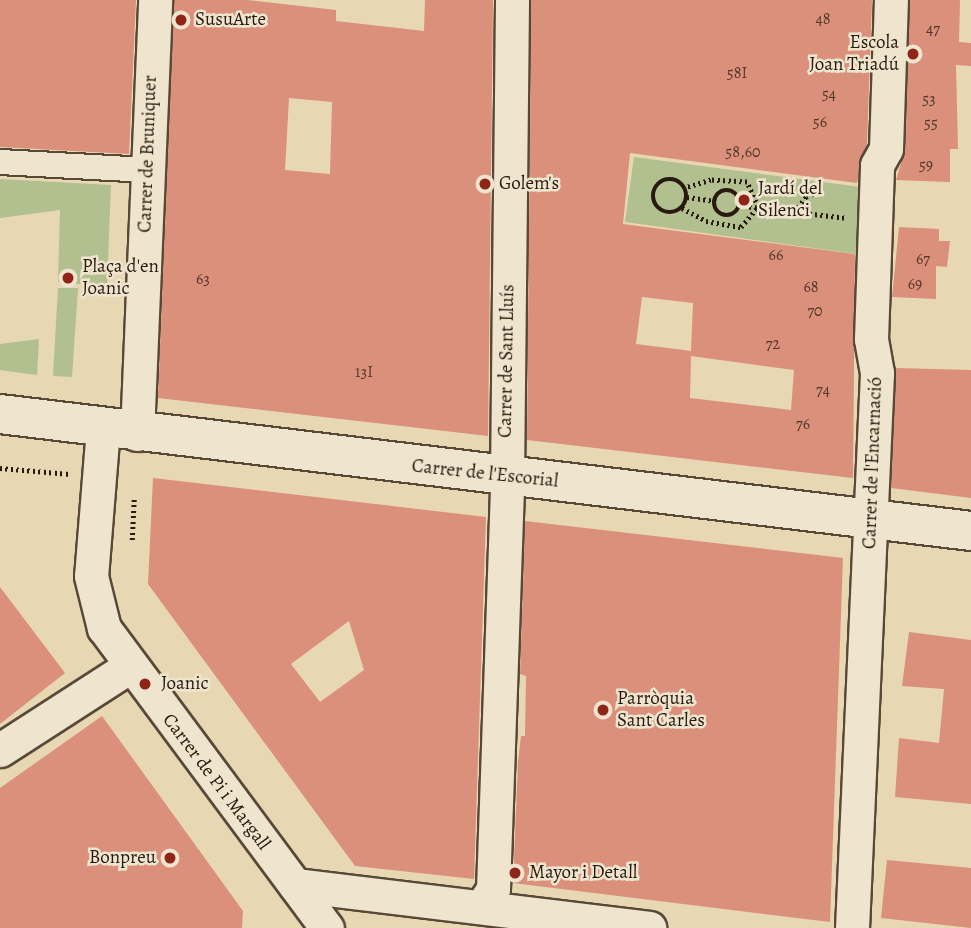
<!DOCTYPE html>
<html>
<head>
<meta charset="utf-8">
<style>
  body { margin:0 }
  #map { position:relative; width:971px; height:928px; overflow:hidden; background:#e7d7b3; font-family:Alegreya,serif }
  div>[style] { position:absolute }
  .green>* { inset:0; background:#b2bf8f }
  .building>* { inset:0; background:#da907b }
  .path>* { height:4.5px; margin-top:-2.25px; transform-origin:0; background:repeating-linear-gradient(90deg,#281a0e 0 2px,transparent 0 5.5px) }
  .path>.ring { margin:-2.25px; padding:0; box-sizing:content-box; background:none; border:4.5px solid #281a0e; border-radius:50% }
  .roads { filter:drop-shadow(2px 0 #584937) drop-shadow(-2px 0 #584937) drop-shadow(0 2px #584937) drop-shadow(0 -2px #584937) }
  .pedestrian>* { height:24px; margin:-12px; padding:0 12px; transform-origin:12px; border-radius:12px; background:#efe5ce }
  .minor>* { height:33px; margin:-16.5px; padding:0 16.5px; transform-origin:16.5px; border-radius:16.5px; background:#efe5ce }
  .tertiary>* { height:38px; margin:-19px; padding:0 19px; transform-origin:19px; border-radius:19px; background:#efe5ce }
  .dots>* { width:19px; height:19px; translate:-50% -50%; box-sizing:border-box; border:4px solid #efe5ce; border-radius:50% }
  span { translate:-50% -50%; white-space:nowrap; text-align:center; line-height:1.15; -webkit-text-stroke:5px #efe5ce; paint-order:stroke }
  .number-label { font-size:16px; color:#543829 }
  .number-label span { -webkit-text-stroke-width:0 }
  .poi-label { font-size:19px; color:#281a0e }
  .left { translate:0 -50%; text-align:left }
  .right { translate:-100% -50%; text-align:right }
  .street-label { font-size:19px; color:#281a0e }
</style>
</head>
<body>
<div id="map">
  <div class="green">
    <div style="clip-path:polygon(634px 157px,860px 187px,857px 254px,625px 222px)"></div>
    <div style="clip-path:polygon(0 179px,111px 185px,107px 287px,58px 282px,60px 210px,0 218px)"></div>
    <div style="clip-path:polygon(58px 288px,78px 288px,72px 377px,53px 376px)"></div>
    <div style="clip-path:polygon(39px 339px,37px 375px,0 370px,0 344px)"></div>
  </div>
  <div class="building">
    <div style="clip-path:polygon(0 0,136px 0,129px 154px,0 147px)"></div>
    <div style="clip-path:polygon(evenodd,174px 0,247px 0,336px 10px,336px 21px,424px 31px,425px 0,493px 0,488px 436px,158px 398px,174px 0,289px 98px,332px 102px,330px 174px,285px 170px,289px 98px)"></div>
    <div style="clip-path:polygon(evenodd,531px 0,872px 0,867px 144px,857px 183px,630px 153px,623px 224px,855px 254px,853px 478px,527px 440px,531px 0,642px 297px,693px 303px,691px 351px,636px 344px,642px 297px,531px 0,691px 356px,794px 370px,791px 410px,690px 398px,691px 356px)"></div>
    <div style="clip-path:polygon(910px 0,960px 0,959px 42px,971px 43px,971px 66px,956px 65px,958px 149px,950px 149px,950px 182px,896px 180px,905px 150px)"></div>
    <div style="clip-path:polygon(899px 227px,939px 229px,939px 241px,950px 241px,947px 267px,936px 266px,936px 299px,892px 297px)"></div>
    <div style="clip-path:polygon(896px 368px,971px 370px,971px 498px,891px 488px)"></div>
    <div style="clip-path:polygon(evenodd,153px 478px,486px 517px,474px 879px,355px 866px,148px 584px,153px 478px,349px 621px,364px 670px,320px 702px,291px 664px,349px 621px)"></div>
    <div style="clip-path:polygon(525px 521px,843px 558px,830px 922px,513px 883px,518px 762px,521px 736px,525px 736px,526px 676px,520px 674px)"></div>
    <div style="clip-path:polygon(0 587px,65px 673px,0 724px)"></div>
    <div style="clip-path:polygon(909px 632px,971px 640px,971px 804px,895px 797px,899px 738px,939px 743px,944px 689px,902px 686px)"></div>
    <div style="clip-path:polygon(102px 716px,243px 911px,242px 928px,0 928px,0 788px)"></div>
    <div style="clip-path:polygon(887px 860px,971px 868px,971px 928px,881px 918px)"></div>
  </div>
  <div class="path">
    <div class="ring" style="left:653px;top:179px;width:29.5px;height:29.5px"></div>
    <div class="ring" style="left:714px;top:190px;width:21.5px;height:21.5px"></div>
    <div style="left:687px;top:197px;width:27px;rotate:8deg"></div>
    <div style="left:744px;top:206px;width:104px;rotate:6.6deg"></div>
    <div style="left:682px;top:208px;width:27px;rotate:28deg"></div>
    <div style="left:706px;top:221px;width:36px;rotate:10deg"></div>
    <div style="left:741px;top:227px;width:26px;rotate:-50deg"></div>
    <div style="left:758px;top:207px;width:27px;rotate:-114deg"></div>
    <div style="left:747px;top:182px;width:36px;rotate:-177deg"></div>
    <div style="left:711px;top:180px;width:27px;rotate:163deg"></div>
    <div style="left:795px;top:212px;width:19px;rotate:-55deg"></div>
    <div style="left:806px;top:196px;width:15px;rotate:-16deg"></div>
    <div style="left:0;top:468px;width:70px;rotate:4.9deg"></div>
    <div style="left:132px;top:540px;width:41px;rotate:-87.2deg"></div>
  </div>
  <div class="roads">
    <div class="pedestrian">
      <div style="left:0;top:162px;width:147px;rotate:3.1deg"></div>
    </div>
    <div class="minor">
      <div style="left:103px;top:428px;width:148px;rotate:94.6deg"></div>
      <div style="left:91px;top:576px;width:54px;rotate:76deg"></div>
      <div style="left:104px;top:628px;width:374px;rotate:53.4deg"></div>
      <div style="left:137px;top:434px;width:434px;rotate:-87.6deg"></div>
      <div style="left:0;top:750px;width:153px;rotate:-32.8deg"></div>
      <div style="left:295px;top:885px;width:357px;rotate:6.9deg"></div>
      <div style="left:482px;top:906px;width:20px;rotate:-57deg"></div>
      <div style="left:493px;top:889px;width:410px;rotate:-88deg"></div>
      <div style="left:507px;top:479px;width:479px;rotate:-89.4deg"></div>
      <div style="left:852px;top:928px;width:556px;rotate:-87.42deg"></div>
      <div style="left:877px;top:373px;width:35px;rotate:-100deg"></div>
      <div style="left:871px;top:339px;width:174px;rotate:-88deg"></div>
      <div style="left:877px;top:165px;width:18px;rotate:-61deg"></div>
      <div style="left:886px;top:149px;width:149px;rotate:-88.1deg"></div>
    </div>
    <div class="tertiary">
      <div style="left:0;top:414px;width:978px;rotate:6.87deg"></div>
    </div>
  </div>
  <div class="dots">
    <div style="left:181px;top:20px;background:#8f2418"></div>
    <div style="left:913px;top:54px;background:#8f2418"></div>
    <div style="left:485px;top:184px;background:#8f2418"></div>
    <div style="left:744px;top:200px;background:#8f2418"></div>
    <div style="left:68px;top:278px;background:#8f2418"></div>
    <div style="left:145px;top:684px;background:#8f2418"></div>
    <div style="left:603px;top:710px;background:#8f2418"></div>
    <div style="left:170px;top:858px;background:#8f2418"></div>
    <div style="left:515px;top:873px;background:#8f2418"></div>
  </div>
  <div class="number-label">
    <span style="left:823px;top:19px">48</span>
    <span style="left:933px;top:29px">47</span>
    <span style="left:737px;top:73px">58I</span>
    <span style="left:829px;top:94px">54</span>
    <span style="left:929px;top:99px">53</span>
    <span style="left:820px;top:122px">56</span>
    <span style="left:931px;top:123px">55</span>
    <span style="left:743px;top:152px">58,60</span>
    <span style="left:926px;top:165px">59</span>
    <span style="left:776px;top:255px">66</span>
    <span style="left:923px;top:259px">67</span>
    <span style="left:203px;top:279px">63</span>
    <span style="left:915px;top:284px">69</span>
    <span style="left:811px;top:287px">68</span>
    <span style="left:815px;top:311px">70</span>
    <span style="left:773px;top:344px">72</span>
    <span style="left:364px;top:372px">13I</span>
    <span style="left:823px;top:390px">74</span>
    <span style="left:803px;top:424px">76</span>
  </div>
  <div class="poi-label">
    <span class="left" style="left:195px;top:20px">SusuArte</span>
    <span class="right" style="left:899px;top:54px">Escola<br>Joan Triadú</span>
    <span class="left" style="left:499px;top:184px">Golem's</span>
    <span class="left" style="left:758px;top:200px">Jardí del<br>Silenci</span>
    <span class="left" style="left:82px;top:278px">Plaça d'en<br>Joanic</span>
    <span class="left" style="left:161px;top:684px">Joanic</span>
    <span class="left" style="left:617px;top:710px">Parròquia<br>Sant Carles</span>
    <span class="right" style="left:156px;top:858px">Bonpreu</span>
    <span class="left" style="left:529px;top:873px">Mayor i Detall</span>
  </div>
  <div class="street-label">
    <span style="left:148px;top:154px;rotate:-88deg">Carrer de Bruniquer</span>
    <span style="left:507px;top:361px;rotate:-89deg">Carrer de Sant Lluís</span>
    <span style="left:873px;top:463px;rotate:-88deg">Carrer de l'Encarnació</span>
    <span style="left:485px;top:474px;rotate:6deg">Carrer de l'Escorial</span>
    <span style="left:216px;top:782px;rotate:53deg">Carrer de Pi i Margall</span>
  </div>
</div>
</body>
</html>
